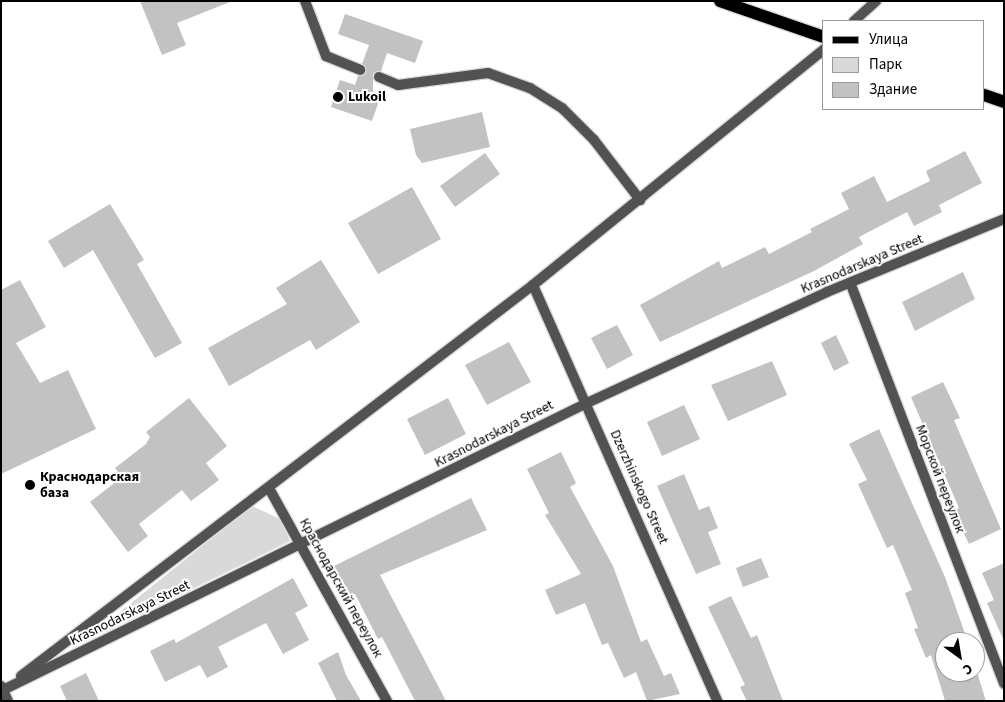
<!DOCTYPE html>
<html>
<head>
<meta charset="utf-8">
<style>
  body { margin:0 }
  #map { position:relative; width:1005px; height:702px; overflow:hidden; background:#fff; font-family:"Source Sans 3",sans-serif }
  div>[style] { position:absolute }
  .green>* { inset:0; background:#d9d9d9 }
  .building>* { inset:0; background:#c2c2c2 }
  .roads { filter:drop-shadow(1px 0 #dbdbdb) drop-shadow(-1px 0 #dbdbdb) drop-shadow(0 1px #dbdbdb) drop-shadow(0 -1px #dbdbdb) }
  .lane>* { height:10px; margin:-5px; padding:0 5px; transform-origin:5px; border-radius:5px; background:#525252 }
  .street>* { height:10px; margin:-5px; padding:0 5px; transform-origin:5px; border-radius:5px; background:#525252 }
  .primary>* { height:12px; margin:-6px; padding:0 6px; transform-origin:6px; border-radius:6px; background:#000 }
  .dots>* { width:14px; height:14px; translate:-50% -50%; box-sizing:border-box; border:2px solid #fff; border-radius:50% }
  span { translate:-50% -50%; white-space:nowrap; text-align:center; line-height:1.15; -webkit-text-stroke:4px #fff; paint-order:stroke }
  .poi-label { font-size:14px; color:#000; font-weight:700 }
  .left { translate:0 -50%; text-align:left }
  .street-label { font-size:14px; color:#000 }
  .frame { position:absolute; inset:0; border:2px solid #000; pointer-events:none }
  .legend { position:absolute; left:822px; top:20px; width:162px; height:90px; box-sizing:border-box; background:#fff; border:1px solid #999; margin:0; padding:6px 9px; list-style:none; font-size:15px; color:#000 }
  .legend li { display:flex; align-items:center; gap:10px; height:25px }
  .legend b { width:25px; border:1px solid #999 }
  .north { position:absolute; left:935px; top:632px; width:50px; height:50px; box-sizing:border-box; background:#fff; border:1px solid #999; border-radius:50%; rotate:148deg; font-size:14px; font-weight:700; line-height:20px; text-align:center; color:#000 }
  .north::after { content:''; display:block; margin:auto; width:18px; height:22px; background:#000; clip-path:polygon(50% 0,100% 100%,50% 72%,0 100%) }
</style>
</head>
<body>
<div id="map">
  <div class="green">
    <div style="clip-path:polygon(252px 506px,280px 519px,290px 541px,80px 644px)"></div>
  </div>
  <div class="building">
    <div style="clip-path:polygon(140px 1px,230px 1px,230px 2px,177px 23px,186px 45px,162px 55px)"></div>
    <div style="clip-path:polygon(345px 14px,423px 41px,415px 63px,387px 53px,381px 71px,373px 74px,373px 92px,381px 95px,372px 121px,331px 107px,340px 80px,355px 85px,358px 76px,366px 72px,362px 64px,369px 45px,338px 34px)"></div>
    <div style="clip-path:polygon(482px 112px,490px 147px,422px 163px,416px 155px,410px 129px)"></div>
    <div style="clip-path:polygon(965px 151px,982px 183px,939px 205px,942px 212px,914px 226px,907px 212px,859px 237px,863px 244px,814px 271px,660px 342px,640px 305px,719px 261px,722px 268px,765px 247px,769px 254px,812px 232px,810px 229px,849px 209px,841px 193px,874px 176px,887px 202px,930px 181px,926px 171px)"></div>
    <div style="clip-path:polygon(485px 153px,500px 174px,455px 207px,440px 186px)"></div>
    <div style="clip-path:polygon(412px 187px,441px 239px,378px 274px,348px 223px)"></div>
    <div style="clip-path:polygon(110px 204px,144px 260px,137px 264px,182px 343px,155px 358px,93px 250px,64px 268px,48px 241px)"></div>
    <div style="clip-path:polygon(321px 260px,360px 322px,316px 350px,310px 340px,229px 386px,208px 348px,287px 304px,276px 288px)"></div>
    <div style="clip-path:polygon(963px 272px,975px 299px,915px 331px,902px 302px)"></div>
    <div style="clip-path:polygon(20px 280px,46px 327px,16px 343px,40px 383px,68px 370px,96px 429px,1px 474px,1px 290px)"></div>
    <div style="clip-path:polygon(617px 325px,633px 355px,607px 369px,591px 338px)"></div>
    <div style="clip-path:polygon(836px 335px,849px 363px,834px 371px,821px 343px)"></div>
    <div style="clip-path:polygon(509px 342px,531px 382px,487px 405px,465px 365px)"></div>
    <div style="clip-path:polygon(772px 361px,787px 395px,728px 421px,711px 385px)"></div>
    <div style="clip-path:polygon(943px 382px,960px 418px,954px 420px,1001px 529px,969px 544px,953px 511px,959px 508px,911px 397px)"></div>
    <div style="clip-path:polygon(189px 398px,227px 446px,206px 463px,219px 480px,191px 501px,182px 490px,139px 524px,148px 536px,128px 552px,90px 502px,122px 477px,115px 468px,146px 444px,150px 437px,146px 432px)"></div>
    <div style="clip-path:polygon(448px 398px,466px 434px,425px 455px,407px 419px)"></div>
    <div style="clip-path:polygon(684px 405px,700px 439px,662px 456px,647px 422px)"></div>
    <div style="clip-path:polygon(879px 429px,945px 577px,968px 642px,945px 642px,945px 672px,977px 672px,986px 701px,945px 701px,931px 655px,926px 658px,914px 629px,918px 628px,905px 593px,912px 590px,893px 545px,887px 548px,858px 484px,867px 480px,849px 444px)"></div>
    <div style="clip-path:polygon(561px 452px,576px 483px,570px 487px,613px 566px,641px 642px,647px 639px,664px 676px,671px 673px,680px 694px,647px 701px,636px 672px,624px 678px,608px 643px,602px 645px,585px 603px,556px 615px,545px 590px,581px 574px,545px 515px,549px 513px,527px 469px)"></div>
    <div style="clip-path:polygon(684px 474px,699px 510px,709px 506px,718px 528px,708px 532px,721px 564px,696px 574px,657px 486px)"></div>
    <div style="clip-path:polygon(471px 498px,487px 530px,380px 575px,446px 701px,415px 701px,382px 637px,378px 639px,355px 594px,351px 596px,334px 566px)"></div>
    <div style="clip-path:polygon(761px 558px,769px 577px,743px 587px,736px 568px)"></div>
    <div style="clip-path:polygon(1004px 563px,1004px 641px,987px 603px,994px 600px,982px 573px)"></div>
    <div style="clip-path:polygon(293px 578px,308px 606px,295px 613px,309px 640px,283px 654px,266px 623px,218px 647px,228px 667px,207px 678px,200px 665px,165px 682px,150px 651px,174px 639px,176px 643px)"></div>
    <div style="clip-path:polygon(731px 596px,751px 638px,757px 635px,783px 701px,747px 701px,740px 687px,745px 685px,708px 607px)"></div>
    <div style="clip-path:polygon(338px 652px,346px 675px,361px 701px,337px 701px,318px 663px)"></div>
    <div style="clip-path:polygon(86px 673px,99px 701px,67px 701px,60px 686px)"></div>
  </div>
  <div class="roads">
    <div class="lane">
      <div style="left:305px;top:1px;width:59px;rotate:69.1deg"></div>
      <div style="left:326px;top:56px;width:37px;rotate:22deg"></div>
      <div style="left:854px;top:21px;width:30px;rotate:-42deg"></div>
      <div style="left:379px;top:77px;width:21px;rotate:23deg"></div>
      <div style="left:398px;top:85px;width:91px;rotate:-7.6deg"></div>
      <div style="left:488px;top:73px;width:45px;rotate:19.7deg"></div>
      <div style="left:530px;top:88px;width:38px;rotate:32deg"></div>
      <div style="left:562px;top:108px;width:45px;rotate:45deg"></div>
      <div style="left:594px;top:140px;width:76px;rotate:52.5deg"></div>
    </div>
    <div class="street">
      <div style="left:533px;top:285px;width:455px;rotate:66.1deg"></div>
      <div style="left:851px;top:285px;width:427px;rotate:69deg"></div>
      <div style="left:270px;top:490px;width:241px;rotate:61deg"></div>
      <div style="left:21px;top:676px;width:644px;rotate:-37.37deg"></div>
      <div style="left:533px;top:285px;width:375px;rotate:-39deg"></div>
      <div style="left:1px;top:686px;width:17px;rotate:65deg"></div>
      <div style="left:3px;top:690px;width:651px;rotate:-26.17deg"></div>
      <div style="left:587px;top:403px;width:264px;rotate:-24.8deg"></div>
      <div style="left:827px;top:292px;width:191px;rotate:-22.4deg"></div>
    </div>
    <div class="primary">
      <div style="left:720px;top:1px;width:110px;rotate:19.1deg"></div>
      <div style="left:984px;top:95px;width:21px;rotate:19deg"></div>
    </div>
  </div>
  <div class="dots">
    <div style="left:338px;top:97px;background:#000"></div>
    <div style="left:30px;top:485px;background:#000"></div>
  </div>
  <div class="poi-label">
    <span class="left" style="left:348px;top:97px">Lukoil</span>
    <span class="left" style="left:40px;top:485px">Краснодарская<br>база</span>
  </div>
  <div class="street-label">
    <span style="left:862px;top:264px;rotate:-23deg">Krasnodarskaya Street</span>
    <span style="left:494px;top:434px;rotate:-27deg">Krasnodarskaya Street</span>
    <span style="left:940px;top:479px;rotate:69deg">Морской переулок</span>
    <span style="left:639px;top:487px;rotate:66deg">Dzerzhinskogo Street</span>
    <span style="left:341px;top:588px;rotate:61deg">Краснодарский переулок</span>
    <span style="left:130px;top:613px;rotate:-26deg">Krasnodarskaya Street</span>
  </div>
  <div class="frame"></div>
  <ul class="legend">
  <li><b style="height:6px;background:#000"></b>Улица</li>
  <li><b style="height:14px;background:#d9d9d9"></b>Парк</li>
  <li><b style="height:14px;background:#c2c2c2"></b>Здание</li>
  </ul>
  <div class="north">С</div>
</div>
</body>
</html>
